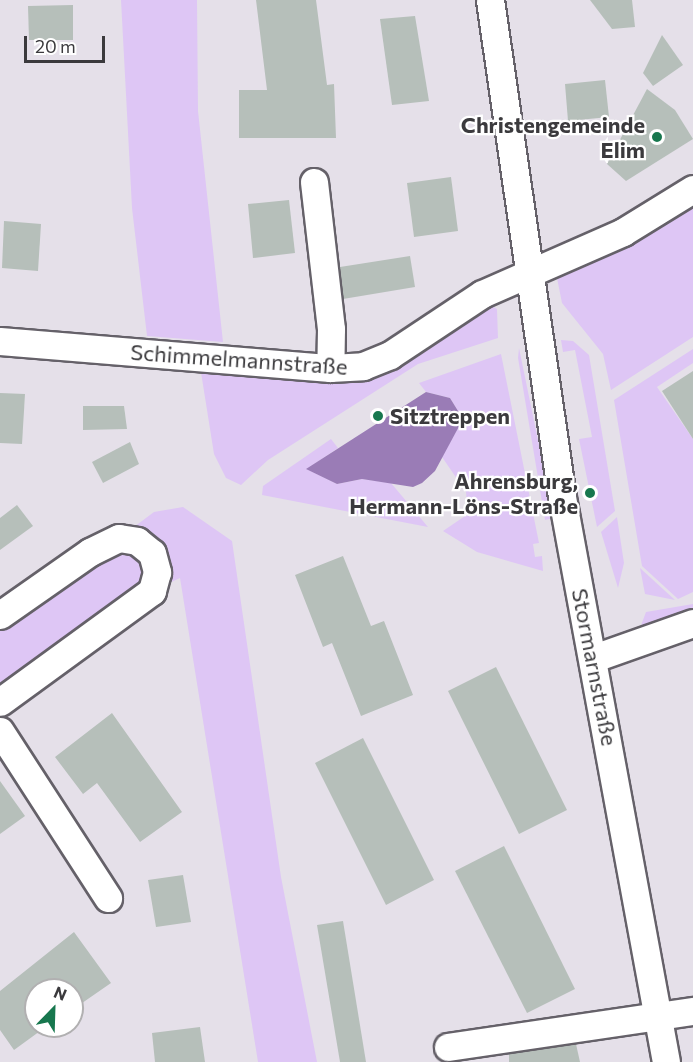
<!DOCTYPE html>
<html>
<head>
<meta charset="utf-8">
<style>
  body { margin:0 }
  #map { position:relative; width:693px; height:1062px; overflow:hidden; background:#e5e0e9; font-family:Commissioner,sans-serif }
  div>[style] { position:absolute }
  .green>* { inset:0; background:#dec6f5 }
  .water>* { inset:0; background:#9a7cb6 }
  .building>* { inset:0; background:#b6bfba }
  .roads { filter:drop-shadow(2px 0 #656169) drop-shadow(-2px 0 #656169) drop-shadow(0 2px #656169) drop-shadow(0 -2px #656169) }
  .minor>* { height:27px; margin:-13.5px; padding:0 13.5px; transform-origin:13.5px; border-radius:13.5px; background:#fff }
  .dots>* { width:16px; height:16px; translate:-50% -50%; box-sizing:border-box; border:3px solid #fff; border-radius:50% }
  span { translate:-50% -50%; white-space:nowrap; text-align:center; line-height:1.15; -webkit-text-stroke:4.5px #fff; paint-order:stroke }
  .poi-label { font-size:22px; color:#3b3a3d; font-weight:700 }
  .right { translate:-100% -50%; text-align:right }
  .left { translate:0 -50%; text-align:left }
  .street-label { font-size:22px; color:#3b3a3d }
  .north { position:absolute; left:24px; top:978px; width:60px; height:60px; box-sizing:border-box; background:#fff; border:2px solid #b1b0b1; border-radius:50%; rotate:23deg; font-size:16px; font-weight:700; line-height:24px; text-align:center; color:#3b3a3d }
  .north::after { content:''; display:block; margin:auto; width:21px; height:27px; background:#17774e; clip-path:polygon(50% 0,100% 100%,50% 72%,0 100%) }
  .scale { position:absolute; left:24px; top:36px; width:81px; height:27px; box-sizing:border-box; border:3px solid #3b3a3d; border-top:0; padding-left:8px; font-size:18px; line-height:21px; white-space:nowrap; color:#3b3a3d; -webkit-text-stroke:4px #fff; paint-order:stroke }
</style>
</head>
<body>
<div id="map">
  <div class="green">
    <div style="clip-path:polygon(121px 0,197px 0,198px 111px,223px 342px,147px 336px,132px 208px)"></div>
    <div style="clip-path:polygon(693px 206px,693px 337px,611px 390px,603px 354px,562px 303px,556px 273px)"></div>
    <div style="clip-path:polygon(490px 305px,497px 309px,498px 338px,418px 364px,268px 460px,241px 485px,226px 478px,214px 454px,200px 366px,320px 374px)"></div>
    <div style="clip-path:polygon(561px 340px,573px 341px,589px 355px,615px 511px,597px 527px,579px 439px,592px 437px,575px 350px,563px 352px)"></div>
    <div style="clip-path:polygon(519px 348px,554px 518px,545px 520px,518px 358px)"></div>
    <div style="clip-path:polygon(693px 349px,693px 363px,657px 387px,693px 439px,693px 592px,678px 599px,642px 566px,614px 400px)"></div>
    <div style="clip-path:polygon(501px 354px,539px 543px,533px 544px,535px 557px,542px 556px,543px 571px,477px 552px,443px 531px,468px 514px,466px 492px,442px 457px,463px 419px,450px 398px,426px 392px,419px 383px)"></div>
    <div style="clip-path:polygon(331px 439px,338px 448px,307px 469px,337px 484px,362px 479px,391px 483px,428px 527px,262px 495px,263px 486px)"></div>
    <div style="clip-path:polygon(183px 507px,232px 541px,281px 877px,317px 1062px,258px 1062px,180px 578px,119px 606px,0 691px,0 627px,154px 512px)"></div>
    <div style="clip-path:polygon(617px 517px,624px 563px,618px 588px,601px 532px)"></div>
    <div style="clip-path:polygon(640px 568px,675px 600px,645px 594px)"></div>
    <div style="clip-path:polygon(693px 604px,693px 610px,640px 628px,646px 612px)"></div>
  </div>
  <div class="water">
    <div style="clip-path:polygon(426px 392px,450px 398px,463px 419px,435px 471px,422px 483px,413px 487px,362px 479px,337px 484px,306px 469px)"></div>
  </div>
  <div class="building">
    <div style="clip-path:polygon(256px 0,316px 0,327px 85px,334px 84px,336px 138px,239px 138px,239px 90px,267px 90px)"></div>
    <div style="clip-path:polygon(590px 0,632px 0,635px 27px,612px 29px)"></div>
    <div style="clip-path:polygon(73px 5px,73px 40px,29px 40px,28px 6px)"></div>
    <div style="clip-path:polygon(415px 16px,429px 101px,392px 105px,380px 19px)"></div>
    <div style="clip-path:polygon(662px 35px,683px 65px,653px 86px,643px 73px)"></div>
    <div style="clip-path:polygon(605px 80px,609px 117px,568px 121px,565px 84px)"></div>
    <div style="clip-path:polygon(647px 89px,675px 110px,693px 139px,626px 181px,607px 164px)"></div>
    <div style="clip-path:polygon(451px 177px,458px 231px,414px 237px,407px 183px)"></div>
    <div style="clip-path:polygon(289px 200px,295px 253px,253px 258px,248px 204px)"></div>
    <div style="clip-path:polygon(4px 221px,41px 224px,38px 271px,2px 268px)"></div>
    <div style="clip-path:polygon(410px 256px,415px 287px,343px 299px,340px 267px)"></div>
    <div style="clip-path:polygon(693px 371px,693px 439px,662px 391px)"></div>
    <div style="clip-path:polygon(0 393px,25px 394px,22px 444px,0 443px)"></div>
    <div style="clip-path:polygon(83px 406px,124px 406px,127px 429px,83px 430px)"></div>
    <div style="clip-path:polygon(130px 442px,139px 464px,103px 483px,92px 462px)"></div>
    <div style="clip-path:polygon(17px 505px,33px 526px,0 550px,0 518px)"></div>
    <div style="clip-path:polygon(343px 556px,371px 626px,384px 621px,413px 695px,361px 716px,332px 643px,323px 647px,295px 575px)"></div>
    <div style="clip-path:polygon(496px 667px,567px 810px,519px 834px,448px 691px)"></div>
    <div style="clip-path:polygon(112px 713px,182px 812px,140px 842px,97px 783px,83px 794px,55px 757px)"></div>
    <div style="clip-path:polygon(363px 738px,434px 880px,386px 905px,315px 763px)"></div>
    <div style="clip-path:polygon(0 781px,25px 816px,0 834px)"></div>
    <div style="clip-path:polygon(504px 846px,575px 989px,527px 1013px,455px 871px)"></div>
    <div style="clip-path:polygon(183px 875px,191px 922px,156px 927px,148px 880px)"></div>
    <div style="clip-path:polygon(343px 921px,366px 1062px,340px 1062px,317px 925px)"></div>
    <div style="clip-path:polygon(74px 932px,111px 983px,72px 1010px,72px 990px,36px 990px,36px 1026px,47px 1026px,14px 1050px,0 1030px,0 991px)"></div>
    <div style="clip-path:polygon(200px 1027px,205px 1062px,155px 1062px,152px 1033px)"></div>
    <div style="clip-path:polygon(576px 1044px,580px 1062px,509px 1062px,509px 1054px)"></div>
  </div>
  <div class="roads">
    <div class="minor">
      <div style="left:490px;top:0;width:502px;rotate:81.76deg"></div>
      <div style="left:562px;top:497px;width:574px;rotate:79.57deg"></div>
      <div style="left:314px;top:182px;width:148px;rotate:83.4deg"></div>
      <div style="left:331px;top:329px;width:39px;rotate:91deg"></div>
      <div style="left:0;top:341px;width:331px;rotate:4.7deg"></div>
      <div style="left:330px;top:368px;width:33px;rotate:-3deg"></div>
      <div style="left:363px;top:366px;width:29px;rotate:-22deg"></div>
      <div style="left:390px;top:355px;width:110px;rotate:-33.5deg"></div>
      <div style="left:482px;top:294px;width:154px;rotate:-23.7deg"></div>
      <div style="left:623px;top:232px;width:82px;rotate:-31.6deg"></div>
      <div style="left:0;top:615px;width:110px;rotate:-35deg"></div>
      <div style="left:90px;top:552px;width:32px;rotate:-26deg"></div>
      <div style="left:119px;top:538px;width:18px;rotate:9deg"></div>
      <div style="left:137px;top:541px;width:19px;rotate:39deg"></div>
      <div style="left:152px;top:553px;width:20px;rotate:75deg"></div>
      <div style="left:157px;top:572px;width:20px;rotate:105deg"></div>
      <div style="left:152px;top:591px;width:188px;rotate:143.9deg"></div>
      <div style="left:594px;top:658px;width:105px;rotate:-19.5deg"></div>
      <div style="left:0;top:731px;width:199px;rotate:57.1deg"></div>
      <div style="left:448px;top:1047px;width:248px;rotate:-8.4deg"></div>
    </div>
  </div>
  <div class="dots">
    <div style="left:657px;top:137px;background:#17774e"></div>
    <div style="left:378px;top:416px;background:#17774e"></div>
    <div style="left:590px;top:493px;background:#17774e"></div>
  </div>
  <div class="poi-label">
    <span class="right" style="left:645px;top:137px">Christengemeinde<br>Elim</span>
    <span class="left" style="left:390px;top:416px">Sitztreppen</span>
    <span class="right" style="left:578px;top:493px">Ahrensburg,<br>Hermann-Löns-Straße</span>
  </div>
  <div class="street-label">
    <span style="left:239px;top:359px;rotate:4deg">Schimmelmannstraße</span>
    <span style="left:595px;top:667px;rotate:79deg">Stormarnstraße</span>
  </div>
  <div class="north">N</div>
  <div class="scale">20 m</div>
</div>
</body>
</html>
